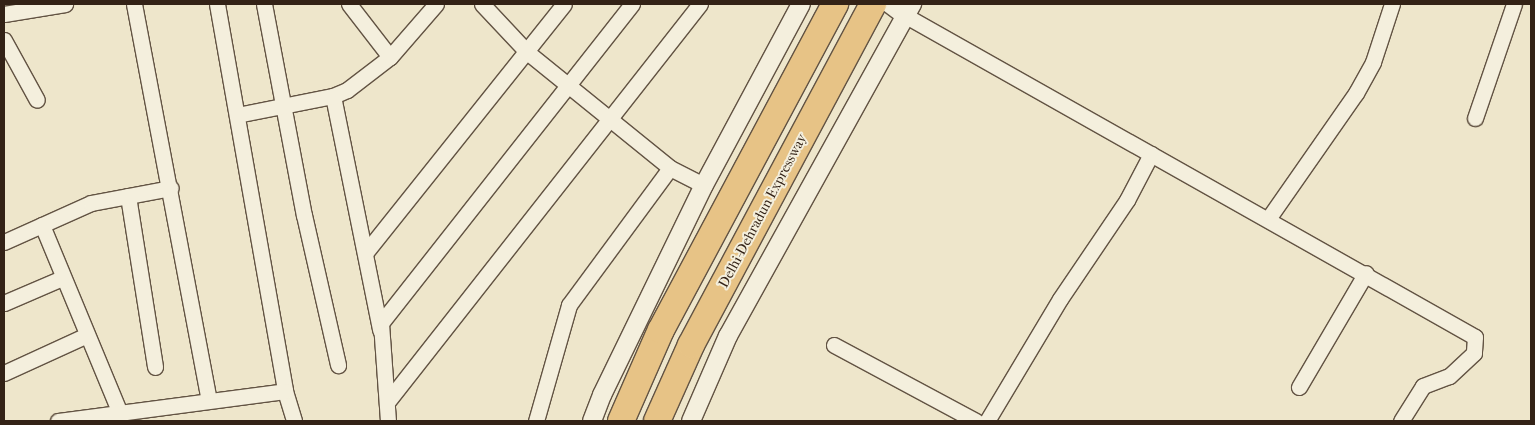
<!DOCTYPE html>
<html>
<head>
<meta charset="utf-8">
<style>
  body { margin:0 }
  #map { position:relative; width:1535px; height:425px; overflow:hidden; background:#eee6cb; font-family:"IM FELL French Canon",serif }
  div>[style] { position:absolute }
  .roads { filter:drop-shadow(1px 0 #625343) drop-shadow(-1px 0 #625343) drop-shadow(0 1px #625343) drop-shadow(0 -1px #625343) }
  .minor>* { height:15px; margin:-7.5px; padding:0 7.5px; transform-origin:7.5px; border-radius:7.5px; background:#f4efdd }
  .tertiary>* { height:18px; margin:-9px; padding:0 9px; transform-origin:9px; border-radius:9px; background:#f4efdd }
  .motorway>* { height:26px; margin:-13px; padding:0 13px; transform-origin:13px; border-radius:13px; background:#e7c386 }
  span { translate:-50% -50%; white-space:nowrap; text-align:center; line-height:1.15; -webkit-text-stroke:4px #f4efdd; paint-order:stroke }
  .street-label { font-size:14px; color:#332216 }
  .frame { position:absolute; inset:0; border:5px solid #332216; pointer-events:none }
</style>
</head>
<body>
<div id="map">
  <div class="roads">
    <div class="minor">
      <div style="left:134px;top:4px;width:403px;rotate:79.3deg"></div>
      <div style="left:217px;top:4px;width:393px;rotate:80deg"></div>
      <div style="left:285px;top:391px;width:31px;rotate:73deg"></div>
      <div style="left:264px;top:4px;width:215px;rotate:79.3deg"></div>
      <div style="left:304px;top:215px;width:154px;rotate:77.2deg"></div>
      <div style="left:349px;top:4px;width:67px;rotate:52.3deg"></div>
      <div style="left:482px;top:4px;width:66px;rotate:46.8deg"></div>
      <div style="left:527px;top:52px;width:184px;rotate:39deg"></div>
      <div style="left:670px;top:168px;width:38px;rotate:27deg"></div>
      <div style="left:4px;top:14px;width:62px;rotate:-9.3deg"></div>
      <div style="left:906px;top:16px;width:653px;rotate:29.43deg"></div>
      <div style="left:1475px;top:337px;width:16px;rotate:94deg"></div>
      <div style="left:1474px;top:353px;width:34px;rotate:137deg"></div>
      <div style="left:1449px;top:376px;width:28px;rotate:159deg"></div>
      <div style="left:1423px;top:386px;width:41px;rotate:122.2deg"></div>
      <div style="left:4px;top:40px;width:68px;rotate:61.2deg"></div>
      <div style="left:333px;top:96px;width:239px;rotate:78.6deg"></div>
      <div style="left:237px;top:115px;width:98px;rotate:-11.2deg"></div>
      <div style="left:333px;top:96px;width:15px;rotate:-23deg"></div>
      <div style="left:347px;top:90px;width:54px;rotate:-37.5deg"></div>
      <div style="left:390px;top:57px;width:70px;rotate:-49deg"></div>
      <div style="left:1475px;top:118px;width:120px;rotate:-71.1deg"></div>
      <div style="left:128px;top:196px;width:173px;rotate:81deg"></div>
      <div style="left:1268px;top:219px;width:154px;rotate:-55.1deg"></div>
      <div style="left:1356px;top:93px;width:35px;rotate:-61deg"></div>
      <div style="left:1373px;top:62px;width:61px;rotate:-71.9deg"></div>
      <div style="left:42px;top:225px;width:204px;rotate:67.5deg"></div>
      <div style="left:4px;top:242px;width:95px;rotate:-24.1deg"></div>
      <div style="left:91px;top:203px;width:81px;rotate:-10.6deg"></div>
      <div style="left:366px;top:252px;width:317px;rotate:-51.4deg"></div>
      <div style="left:4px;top:303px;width:63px;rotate:-23.3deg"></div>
      <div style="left:834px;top:345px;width:161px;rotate:28.2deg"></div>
      <div style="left:4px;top:373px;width:91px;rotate:-24.6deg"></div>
      <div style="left:1299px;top:387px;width:132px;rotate:-59.6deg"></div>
      <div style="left:388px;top:401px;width:505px;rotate:-51.84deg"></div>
      <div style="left:58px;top:421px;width:229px;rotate:-7.5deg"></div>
      <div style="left:388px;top:421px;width:98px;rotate:-94.1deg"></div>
      <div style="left:381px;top:323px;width:406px;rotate:-51.8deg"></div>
      <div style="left:536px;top:421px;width:121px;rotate:-74.1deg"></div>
      <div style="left:569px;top:305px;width:170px;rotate:-53.6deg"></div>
      <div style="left:987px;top:421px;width:142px;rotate:-59.1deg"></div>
      <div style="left:1060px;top:299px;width:120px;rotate:-55.9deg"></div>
      <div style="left:1127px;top:200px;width:52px;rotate:-62.4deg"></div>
    </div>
    <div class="tertiary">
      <div style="left:890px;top:4px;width:20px;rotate:37deg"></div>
      <div style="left:592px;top:421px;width:28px;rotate:-69deg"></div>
      <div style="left:602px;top:395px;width:233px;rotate:-64.1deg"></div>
      <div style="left:704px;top:185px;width:205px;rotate:-61.8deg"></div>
      <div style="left:691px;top:421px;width:93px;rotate:-66.5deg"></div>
      <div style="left:728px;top:336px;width:380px;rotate:-61deg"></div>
    </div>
    <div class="motorway">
      <div style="left:621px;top:421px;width:99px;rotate:-66.3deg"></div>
      <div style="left:661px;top:330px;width:370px;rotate:-61.9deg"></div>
      <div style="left:657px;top:421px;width:83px;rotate:-65.9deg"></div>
      <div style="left:691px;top:345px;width:387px;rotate:-61.9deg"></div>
    </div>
  </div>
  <div class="street-label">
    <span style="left:763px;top:211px;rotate:-62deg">Delhi-Dehradun Expressway</span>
  </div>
  <div class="frame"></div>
</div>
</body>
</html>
